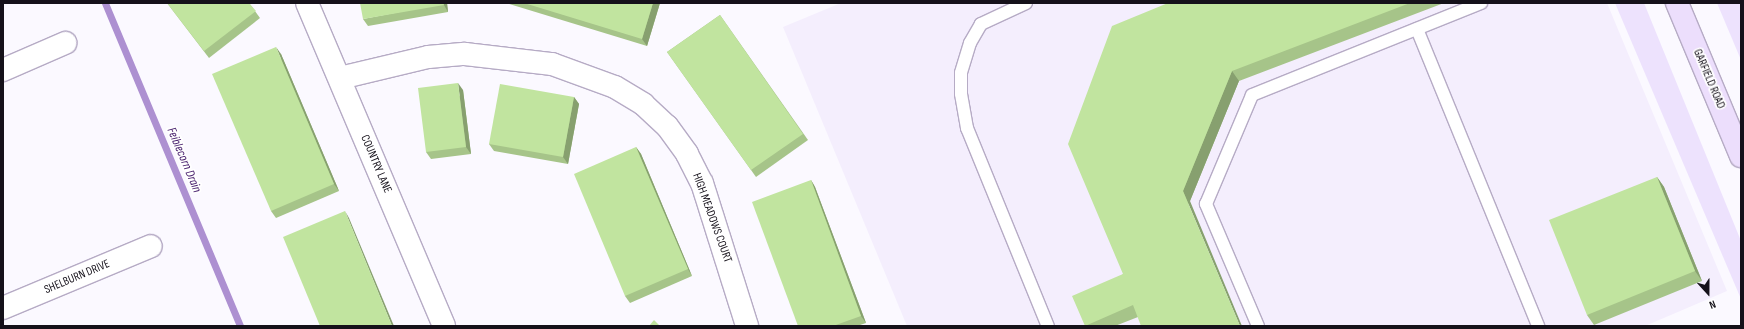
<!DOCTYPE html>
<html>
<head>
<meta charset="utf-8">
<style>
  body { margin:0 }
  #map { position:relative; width:1744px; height:329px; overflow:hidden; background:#fbf9ff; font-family:"Sofia Sans Condensed",sans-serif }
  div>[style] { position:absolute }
  .built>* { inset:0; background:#f4eefd }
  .green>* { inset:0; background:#ede2fd }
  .stream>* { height:7px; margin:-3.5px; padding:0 3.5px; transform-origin:3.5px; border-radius:3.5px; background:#ad90d1 }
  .roads { filter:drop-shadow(1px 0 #b6abc5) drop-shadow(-1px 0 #b6abc5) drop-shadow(0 1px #b6abc5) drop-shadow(0 -1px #b6abc5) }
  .lane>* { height:12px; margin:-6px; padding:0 6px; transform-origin:6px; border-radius:6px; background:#fff }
  .street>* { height:22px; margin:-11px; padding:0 11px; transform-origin:11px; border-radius:11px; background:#fff }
  .secondary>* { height:22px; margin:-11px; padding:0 11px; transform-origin:11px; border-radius:11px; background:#ecdefc }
  .wall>* { inset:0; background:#a6c489 }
  .shaded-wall>* { inset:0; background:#87a06f }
  .building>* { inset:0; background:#c1e49f }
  span { translate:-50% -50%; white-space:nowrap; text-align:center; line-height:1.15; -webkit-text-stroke:3.5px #fff; paint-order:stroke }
  .street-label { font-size:12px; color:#15111a }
  .water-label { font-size:13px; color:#49216e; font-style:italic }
  .frame { position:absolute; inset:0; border:4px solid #15111a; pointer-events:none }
  .north { position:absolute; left:1688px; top:273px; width:40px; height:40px; -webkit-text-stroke:3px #fff; paint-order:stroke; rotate:159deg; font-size:11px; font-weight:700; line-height:16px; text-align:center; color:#15111a }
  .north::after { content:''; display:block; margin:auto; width:14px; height:18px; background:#15111a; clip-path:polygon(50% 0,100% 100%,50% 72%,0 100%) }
</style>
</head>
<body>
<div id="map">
  <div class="built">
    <div style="clip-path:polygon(841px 3px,1607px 3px,1727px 291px,1645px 326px,907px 326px,783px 27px)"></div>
  </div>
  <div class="green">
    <div style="clip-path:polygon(1615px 3px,1644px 3px,1741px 241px,1741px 299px)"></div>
    <div style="clip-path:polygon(1717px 3px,1741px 3px,1741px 60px)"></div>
  </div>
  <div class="stream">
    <div style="left:105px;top:3px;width:350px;rotate:67.3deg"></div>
  </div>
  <div class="roads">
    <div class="lane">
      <div style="left:1026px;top:3px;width:50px;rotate:155deg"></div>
      <div style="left:981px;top:24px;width:22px;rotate:120deg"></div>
      <div style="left:970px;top:43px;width:31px;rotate:107deg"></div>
      <div style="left:961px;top:73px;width:21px;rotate:90deg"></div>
      <div style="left:961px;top:94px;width:35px;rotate:80deg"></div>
      <div style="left:967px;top:128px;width:214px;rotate:67.8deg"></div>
      <div style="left:1417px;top:29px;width:321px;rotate:67.8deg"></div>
      <div style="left:1258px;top:326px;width:133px;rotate:-113.1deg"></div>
      <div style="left:1206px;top:204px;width:118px;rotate:-67.1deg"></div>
      <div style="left:1252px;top:95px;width:247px;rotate:-21.9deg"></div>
    </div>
    <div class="street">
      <div style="left:307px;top:3px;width:351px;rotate:67deg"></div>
      <div style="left:3px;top:70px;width:68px;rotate:-23.5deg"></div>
      <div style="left:340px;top:78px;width:90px;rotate:-13.4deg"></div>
      <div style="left:428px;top:57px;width:37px;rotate:-5deg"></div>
      <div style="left:465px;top:54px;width:88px;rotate:6.6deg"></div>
      <div style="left:552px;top:64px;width:67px;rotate:20.1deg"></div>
      <div style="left:615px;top:87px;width:33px;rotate:31deg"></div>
      <div style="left:643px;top:104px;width:33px;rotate:43deg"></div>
      <div style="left:667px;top:126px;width:34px;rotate:54deg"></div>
      <div style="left:687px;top:154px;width:33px;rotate:63deg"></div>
      <div style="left:702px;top:183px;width:150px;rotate:72.5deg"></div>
      <div style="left:3px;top:308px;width:160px;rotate:-22.7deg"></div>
    </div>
    <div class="secondary">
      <div style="left:1677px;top:3px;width:166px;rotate:67.3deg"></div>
    </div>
  </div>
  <div class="wall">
    <div style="clip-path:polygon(167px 3px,249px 3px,260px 18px,209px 58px)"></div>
    <div style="clip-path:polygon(447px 3px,448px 12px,368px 26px,363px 19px)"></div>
    <div style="clip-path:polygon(506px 3px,660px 3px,647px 46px)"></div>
    <div style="clip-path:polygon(1168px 3px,1444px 3px,1239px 81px,1190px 201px,1138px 317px,1115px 326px,1085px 326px,1123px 274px)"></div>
    <div style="clip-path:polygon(720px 15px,808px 140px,756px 177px,667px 52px)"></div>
    <div style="clip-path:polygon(281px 54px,339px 191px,276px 218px,271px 211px)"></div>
    <div style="clip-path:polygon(463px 90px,471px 154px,431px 159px,426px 152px)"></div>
    <div style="clip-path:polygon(574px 97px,579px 104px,568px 164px,494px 151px,489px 144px)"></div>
    <div style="clip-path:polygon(636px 147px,641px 154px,692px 276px,630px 303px,625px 296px)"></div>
    <div style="clip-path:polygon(1657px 177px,1664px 187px,1702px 281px,1594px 325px,1587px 315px)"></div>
    <div style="clip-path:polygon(811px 180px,815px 187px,866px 323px,857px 326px,798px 326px)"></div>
  </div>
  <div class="shaded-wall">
    <div style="clip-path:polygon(443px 3px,447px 3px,448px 12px,444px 5px)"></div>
    <div style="clip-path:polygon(653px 3px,660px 3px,647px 46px,642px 39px)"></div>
    <div style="clip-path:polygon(276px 47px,281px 54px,339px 191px,334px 184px)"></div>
    <div style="clip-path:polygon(1232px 71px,1239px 81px,1190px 201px,1242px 326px,1240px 326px,1183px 191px)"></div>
    <div style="clip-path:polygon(458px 83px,463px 90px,471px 154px,466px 147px)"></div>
    <div style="clip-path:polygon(574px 97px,579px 104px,568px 164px,563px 157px)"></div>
    <div style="clip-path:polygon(636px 147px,641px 154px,692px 276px,688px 269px)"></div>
    <div style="clip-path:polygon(1657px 177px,1664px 187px,1702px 281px,1695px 271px)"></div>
    <div style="clip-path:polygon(811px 180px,815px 187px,866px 323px,861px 316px)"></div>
    <div style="clip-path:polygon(345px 211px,349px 218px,394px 326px,392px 326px)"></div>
  </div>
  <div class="building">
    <div style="clip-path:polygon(167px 3px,249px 3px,256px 11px,204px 51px)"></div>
    <div style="clip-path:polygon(360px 3px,443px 3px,444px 5px,363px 19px)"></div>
    <div style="clip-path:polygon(524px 3px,653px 3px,642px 39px)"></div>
    <div style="clip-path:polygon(1168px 3px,1410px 3px,1232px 71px,1183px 191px,1240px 326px,1141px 326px,1133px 305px,1085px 326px,1072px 296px,1123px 274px,1068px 144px,1112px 26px)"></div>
    <div style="clip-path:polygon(720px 15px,803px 134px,751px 170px,667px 52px)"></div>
    <div style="clip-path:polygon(276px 47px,334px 184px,271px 211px,212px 74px)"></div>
    <div style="clip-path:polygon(458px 83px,466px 147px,426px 152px,418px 88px)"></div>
    <div style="clip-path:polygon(500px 84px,574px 97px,563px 157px,489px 144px)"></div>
    <div style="clip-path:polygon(636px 147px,688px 269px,625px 296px,574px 174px)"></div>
    <div style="clip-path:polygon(1657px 177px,1695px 271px,1587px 315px,1549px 220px)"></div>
    <div style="clip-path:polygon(811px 180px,861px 316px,833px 326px,798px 326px,752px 202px)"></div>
    <div style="clip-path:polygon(345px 211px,392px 326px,320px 326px,283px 237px)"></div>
    <div style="clip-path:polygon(654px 320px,660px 326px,649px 326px)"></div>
  </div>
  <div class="street-label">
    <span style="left:1709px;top:79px;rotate:67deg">GARFIELD ROAD</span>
    <span style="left:376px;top:164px;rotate:67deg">COUNTRY LANE</span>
    <span style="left:712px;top:218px;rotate:70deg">HIGH MEADOWS COURT</span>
    <span style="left:77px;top:277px;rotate:-23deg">SHELBURN DRIVE</span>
  </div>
  <div class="water-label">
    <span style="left:184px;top:160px;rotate:67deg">Feiblecorn Drain</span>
  </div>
  <div class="frame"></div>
  <div class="north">N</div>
</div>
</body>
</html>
